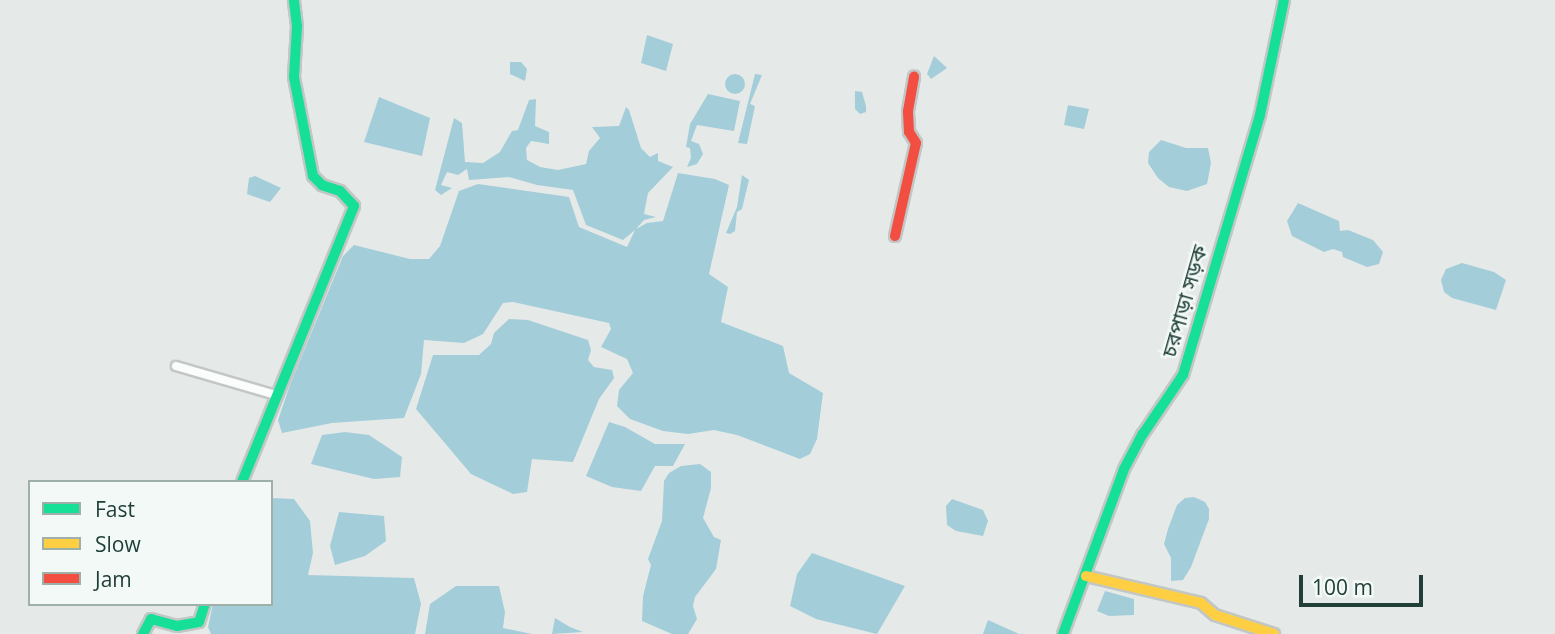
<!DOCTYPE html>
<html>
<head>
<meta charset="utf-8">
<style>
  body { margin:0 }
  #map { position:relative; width:1555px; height:634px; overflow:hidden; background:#e5eae8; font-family:"Open Sans","Noto Sans Bengali",sans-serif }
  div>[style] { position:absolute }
  .water>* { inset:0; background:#a4cdda }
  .round { border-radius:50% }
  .roads { filter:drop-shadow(2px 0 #c2c7c5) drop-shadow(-2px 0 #c2c7c5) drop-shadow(0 2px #c2c7c5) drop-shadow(0 -2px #c2c7c5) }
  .street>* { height:8px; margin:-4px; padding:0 4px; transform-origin:4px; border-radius:4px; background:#fbfcfc }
  .fast>* { height:10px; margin:-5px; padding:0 5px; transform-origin:5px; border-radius:5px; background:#16e098 }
  .slow>* { height:10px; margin:-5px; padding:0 5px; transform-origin:5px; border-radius:5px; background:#ffcf43 }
  .jam>* { height:10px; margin:-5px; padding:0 5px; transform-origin:5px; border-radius:5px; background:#f24e42 }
  span { translate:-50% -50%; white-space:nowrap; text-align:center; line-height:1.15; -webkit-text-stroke:5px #f3f9f6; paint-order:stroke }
  .street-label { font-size:21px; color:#213f39 }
  .legend { position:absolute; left:28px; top:480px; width:245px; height:126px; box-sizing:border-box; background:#f3f9f6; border:2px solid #9fafaa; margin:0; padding:9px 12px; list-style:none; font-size:21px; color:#213f39 }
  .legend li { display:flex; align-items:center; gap:14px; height:35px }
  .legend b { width:35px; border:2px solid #9fafaa }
  .scale { position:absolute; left:1299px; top:575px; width:124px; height:32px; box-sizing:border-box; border:4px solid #213f39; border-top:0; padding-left:9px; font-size:21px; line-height:24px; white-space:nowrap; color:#213f39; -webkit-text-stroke:5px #f3f9f6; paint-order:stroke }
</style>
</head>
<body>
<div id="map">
  <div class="water">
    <div style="clip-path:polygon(647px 35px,673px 44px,666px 71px,641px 63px)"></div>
    <div style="clip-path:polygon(934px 56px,947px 68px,931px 79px,927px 74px)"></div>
    <div style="clip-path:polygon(510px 62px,521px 62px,527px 69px,525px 81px,510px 74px)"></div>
    <div class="round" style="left:725px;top:74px;width:20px;height:20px"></div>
    <div style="clip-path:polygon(755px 74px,762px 75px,750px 104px,755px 106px,747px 144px,738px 143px)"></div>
    <div style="clip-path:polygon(855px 91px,862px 92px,866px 106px,866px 112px,860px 114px,855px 109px)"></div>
    <div style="clip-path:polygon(708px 94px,740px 101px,734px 131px,697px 125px,691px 141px,699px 144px,703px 154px,697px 164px,687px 167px,691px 158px,690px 148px,686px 147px,690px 124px)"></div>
    <div style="clip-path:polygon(379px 97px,430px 118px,422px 156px,364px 142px)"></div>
    <div style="clip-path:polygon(536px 99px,535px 126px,549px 132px,549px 144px,531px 141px,526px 148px,527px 160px,540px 167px,558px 170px,586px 164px,589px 151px,600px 138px,592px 127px,619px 126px,626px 107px,629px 110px,641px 148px,650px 157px,658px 153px,658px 161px,673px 167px,648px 193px,644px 214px,656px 217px,644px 220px,636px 229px,647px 223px,663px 221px,678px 173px,715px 179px,729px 185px,709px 274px,728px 287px,721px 322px,783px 346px,789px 373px,823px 393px,817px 439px,810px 454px,800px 459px,737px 435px,714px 430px,688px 434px,663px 431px,630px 419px,617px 406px,619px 390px,633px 373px,627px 359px,601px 347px,611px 329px,609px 323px,513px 302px,503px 303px,483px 334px,464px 343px,424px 340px,421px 374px,404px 418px,332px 423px,282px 433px,278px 420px,291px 382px,343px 256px,354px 245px,410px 259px,429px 259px,440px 246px,459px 191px,478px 184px,569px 197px,579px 227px,627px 247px,635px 230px,623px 240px,586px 225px,573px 190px,537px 185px,509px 177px,469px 180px,467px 169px,458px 175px,447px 172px,441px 185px,452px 188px,441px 195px,435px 190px,454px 118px,462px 123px,465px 162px,483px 163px,500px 152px,512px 131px,518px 130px,529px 100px)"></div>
    <div style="clip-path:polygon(1068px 105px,1089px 109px,1084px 129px,1064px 125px)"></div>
    <div style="clip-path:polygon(1161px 140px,1186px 148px,1208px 148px,1211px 163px,1207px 184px,1187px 191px,1169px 187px,1158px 178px,1148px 163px,1149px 152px)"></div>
    <div style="clip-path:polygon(742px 175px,749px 180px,742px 209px,737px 212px,735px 231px,730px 234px,726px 233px,737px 207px)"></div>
    <div style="clip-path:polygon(255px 176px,281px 188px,270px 202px,247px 194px,249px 178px)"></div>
    <div style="clip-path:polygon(1298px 203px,1339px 221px,1340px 231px,1348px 230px,1373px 240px,1383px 252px,1379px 264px,1367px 267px,1343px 257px,1342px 252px,1333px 249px,1324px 252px,1292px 236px,1287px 221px)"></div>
    <div style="clip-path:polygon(1462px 263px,1494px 272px,1506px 280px,1496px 310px,1452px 298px,1444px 292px,1441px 280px,1446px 269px)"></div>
    <div style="clip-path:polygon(509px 319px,528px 320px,588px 340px,591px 350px,588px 360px,594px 367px,612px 370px,614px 378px,599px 399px,573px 462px,532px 459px,527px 492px,513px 494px,471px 474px,416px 409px,433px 355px,479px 355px,491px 344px,494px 333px)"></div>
    <div style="clip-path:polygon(609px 422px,625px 427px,655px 444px,685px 444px,673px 466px,655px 466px,641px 491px,612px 487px,586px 476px)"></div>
    <div style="clip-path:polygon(345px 432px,369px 435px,402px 457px,400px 477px,374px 479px,311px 464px,322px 435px)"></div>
    <div style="clip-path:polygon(700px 464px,711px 472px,711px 488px,703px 518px,714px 537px,721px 540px,716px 569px,695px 597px,693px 606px,697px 619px,688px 634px,672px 634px,642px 621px,643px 596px,651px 565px,648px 559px,662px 521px,664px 481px,669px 473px,681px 466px)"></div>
    <div style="clip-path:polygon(1194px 497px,1205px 502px,1209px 509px,1209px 519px,1191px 567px,1183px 580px,1171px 581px,1171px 558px,1164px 544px,1168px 529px,1177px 505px,1185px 498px)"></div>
    <div style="clip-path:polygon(271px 498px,294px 499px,310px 521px,313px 553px,308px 575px,414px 578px,421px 604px,415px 634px,211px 634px,208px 627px,213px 604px,271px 604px)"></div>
    <div style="clip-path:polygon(952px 499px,983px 510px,988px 521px,983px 536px,956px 531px,947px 525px,946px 506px)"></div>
    <div style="clip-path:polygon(339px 512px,384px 516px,386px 541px,365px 556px,335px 565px,330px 546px)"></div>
    <div style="clip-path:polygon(812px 553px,905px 586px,877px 634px,816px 619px,790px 606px,797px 574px)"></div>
    <div style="clip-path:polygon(456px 586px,499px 586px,505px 612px,503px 628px,532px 634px,425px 634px,430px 604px)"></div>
    <div style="clip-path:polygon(1105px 591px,1134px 599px,1134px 615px,1109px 616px,1097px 611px)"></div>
    <div style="clip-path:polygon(555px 618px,570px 627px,583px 632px,552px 634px)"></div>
    <div style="clip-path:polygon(988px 620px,1019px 634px,983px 634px)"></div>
  </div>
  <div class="roads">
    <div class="street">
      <div style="left:176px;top:366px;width:104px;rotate:16.2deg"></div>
    </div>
    <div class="fast">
      <div style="left:242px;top:482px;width:298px;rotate:-67.9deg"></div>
      <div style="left:354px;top:206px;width:21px;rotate:-133deg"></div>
      <div style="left:340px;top:191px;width:19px;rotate:-162deg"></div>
      <div style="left:322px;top:185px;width:13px;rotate:-135deg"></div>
      <div style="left:313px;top:176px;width:101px;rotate:-100.9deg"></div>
      <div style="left:294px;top:77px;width:51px;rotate:-86.6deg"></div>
      <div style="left:297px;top:26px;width:26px;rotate:-97deg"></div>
      <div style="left:143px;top:634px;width:17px;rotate:-62deg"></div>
      <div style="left:151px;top:619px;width:27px;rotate:15deg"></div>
      <div style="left:177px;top:626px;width:22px;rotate:-10deg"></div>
      <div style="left:199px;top:622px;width:19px;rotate:-72deg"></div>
      <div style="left:1063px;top:634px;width:176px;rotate:-69.7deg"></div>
      <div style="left:1124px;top:469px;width:40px;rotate:-62deg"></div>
      <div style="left:1143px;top:434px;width:71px;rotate:-55.9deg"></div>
      <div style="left:1183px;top:375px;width:271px;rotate:-73.5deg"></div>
      <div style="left:1260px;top:115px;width:117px;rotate:-78.2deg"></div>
    </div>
    <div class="slow">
      <div style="left:1086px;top:576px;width:118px;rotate:13.2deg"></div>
      <div style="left:1201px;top:603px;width:18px;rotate:41deg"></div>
      <div style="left:1215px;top:615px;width:62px;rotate:17.9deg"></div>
    </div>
    <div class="jam">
      <div style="left:895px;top:236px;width:95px;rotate:-77.3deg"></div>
      <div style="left:916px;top:143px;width:13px;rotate:-122deg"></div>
      <div style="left:909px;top:132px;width:21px;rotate:-93deg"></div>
      <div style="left:908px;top:111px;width:35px;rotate:-80deg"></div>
    </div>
  </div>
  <div class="street-label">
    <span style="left:1184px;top:301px;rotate:-74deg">চরপাড়া সড়ক</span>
  </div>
  <ul class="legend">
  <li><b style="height:9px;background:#16e098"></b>Fast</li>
  <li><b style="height:9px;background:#ffcf43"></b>Slow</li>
  <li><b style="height:9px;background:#f24e42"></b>Jam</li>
  </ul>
  <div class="scale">100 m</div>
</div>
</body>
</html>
